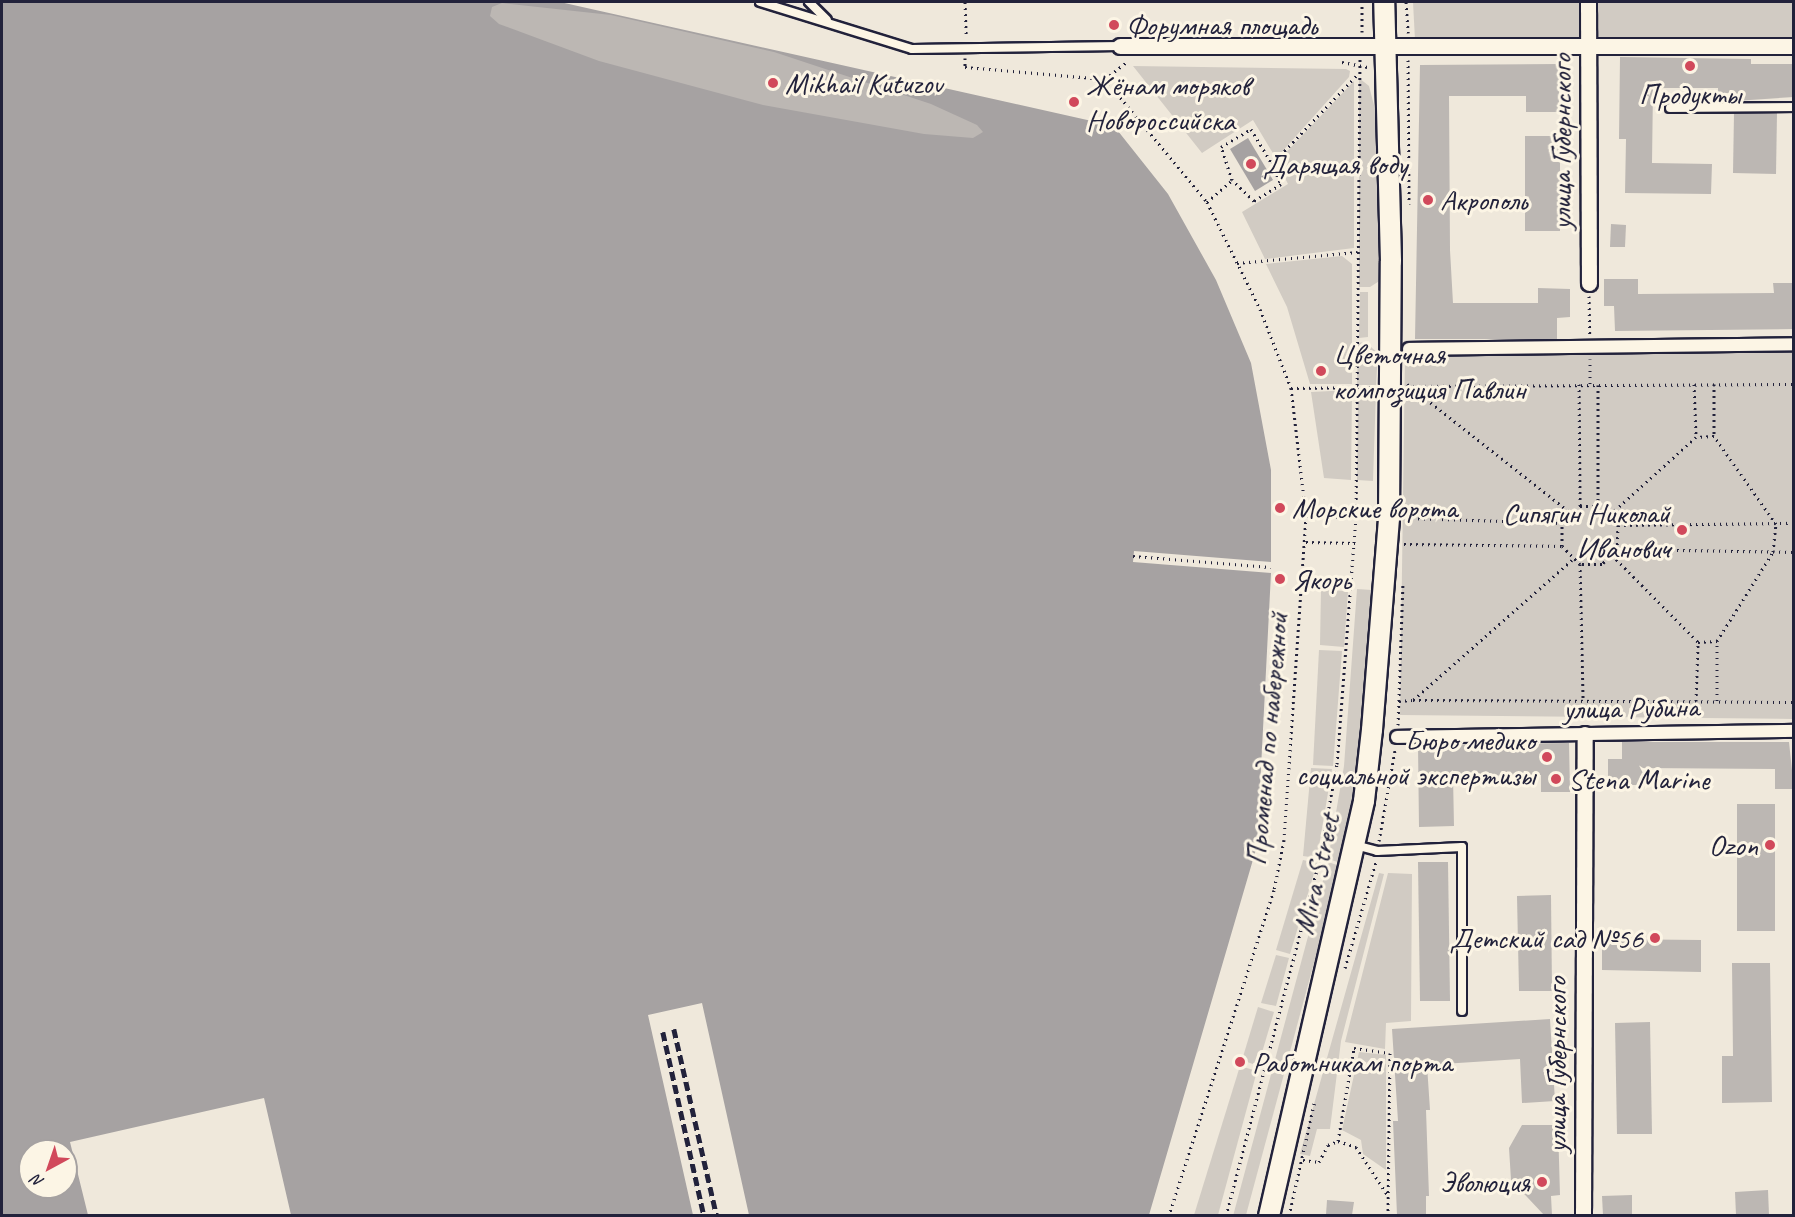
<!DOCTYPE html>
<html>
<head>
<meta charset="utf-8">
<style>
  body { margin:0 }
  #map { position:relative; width:1795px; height:1217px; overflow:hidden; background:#efe8db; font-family:Caveat,sans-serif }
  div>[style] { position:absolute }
  .green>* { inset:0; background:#d1cbc3 }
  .water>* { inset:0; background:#a6a2a2 }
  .pier>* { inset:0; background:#efe8db }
  .building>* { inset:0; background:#bcb7b3 }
  .path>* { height:3px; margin-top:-1.5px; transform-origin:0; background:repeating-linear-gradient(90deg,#22223b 0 1.5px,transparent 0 6px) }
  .roads { filter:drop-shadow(2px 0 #22223b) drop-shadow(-2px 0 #22223b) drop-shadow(0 2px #22223b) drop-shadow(0 -2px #22223b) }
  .service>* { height:8px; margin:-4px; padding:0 4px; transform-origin:4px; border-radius:4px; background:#fcf5e5 }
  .pedestrian>* { height:12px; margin:-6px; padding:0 6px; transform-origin:6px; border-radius:6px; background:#fcf5e5 }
  .minor>* { height:15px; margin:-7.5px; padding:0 7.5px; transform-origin:7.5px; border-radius:7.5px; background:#fcf5e5 }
  .tertiary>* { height:20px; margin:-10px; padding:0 10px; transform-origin:10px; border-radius:10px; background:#fcf5e5 }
  .rail>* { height:4.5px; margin-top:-2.25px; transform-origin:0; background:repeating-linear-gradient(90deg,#22223b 0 9px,transparent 0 13.5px) }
  .dots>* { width:16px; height:16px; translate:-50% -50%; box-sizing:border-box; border:3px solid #fcf5e5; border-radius:50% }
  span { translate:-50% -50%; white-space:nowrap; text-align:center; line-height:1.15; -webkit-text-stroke:6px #fcf5e5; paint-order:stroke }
  .poi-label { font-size:30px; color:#22223b }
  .left { translate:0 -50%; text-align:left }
  .right { translate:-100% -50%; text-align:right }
  .street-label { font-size:30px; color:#22223b }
  .frame { position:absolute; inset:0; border:3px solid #22223b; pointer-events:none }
  .north { position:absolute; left:18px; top:1139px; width:60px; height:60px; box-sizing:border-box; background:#fcf5e5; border:2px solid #a5a1a1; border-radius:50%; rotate:220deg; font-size:16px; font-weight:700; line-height:24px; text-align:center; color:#22223b }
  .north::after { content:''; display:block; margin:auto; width:21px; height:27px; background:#d1495b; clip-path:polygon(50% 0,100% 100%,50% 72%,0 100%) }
</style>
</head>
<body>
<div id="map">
  <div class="green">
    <div style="clip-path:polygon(1413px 2px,1580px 2px,1579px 41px,1415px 40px)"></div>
    <div style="clip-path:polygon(1597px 2px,1793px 2px,1793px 42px,1597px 42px)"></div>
    <div style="clip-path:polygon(1133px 66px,1346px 69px,1350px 71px,1349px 77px,1279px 155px,1274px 155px,1253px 120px,1202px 153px)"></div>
    <div style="clip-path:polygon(1359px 78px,1369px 86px,1376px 113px,1381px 280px,1370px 287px,1359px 287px)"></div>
    <div style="clip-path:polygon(1354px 81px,1354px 248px,1265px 259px,1242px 212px,1288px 184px,1277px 162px)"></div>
    <div style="clip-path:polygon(1342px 256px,1352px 264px,1352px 384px,1310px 384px,1287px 307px,1266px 264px)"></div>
    <div style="clip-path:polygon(1360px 292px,1368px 292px,1368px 337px,1359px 338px)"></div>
    <div style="clip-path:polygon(1365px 342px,1378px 353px,1376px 385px,1357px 385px,1358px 343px)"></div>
    <div style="clip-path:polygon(1793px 350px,1793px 719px,1400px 715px,1405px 353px)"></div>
    <div style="clip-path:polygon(1352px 390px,1351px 480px,1324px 478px,1311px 392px)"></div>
    <div style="clip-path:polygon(1358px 391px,1376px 391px,1373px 481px,1357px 480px)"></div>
    <div style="clip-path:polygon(1357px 589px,1372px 590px,1362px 767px,1341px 863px,1328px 859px,1344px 766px)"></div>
    <div style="clip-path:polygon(1321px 590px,1348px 591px,1344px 647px,1320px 645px)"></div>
    <div style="clip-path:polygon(1319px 650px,1342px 651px,1333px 766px,1313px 765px)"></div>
    <div style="clip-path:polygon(1311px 768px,1332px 769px,1317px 858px,1303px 856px)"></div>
    <div style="clip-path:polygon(1303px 860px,1317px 863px,1290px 954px,1276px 950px)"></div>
    <div style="clip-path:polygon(1328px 862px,1340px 866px,1246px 1215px,1233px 1216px)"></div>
    <div style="clip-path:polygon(1379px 873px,1384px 874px,1341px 1041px,1330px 1129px,1317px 1129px,1310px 1156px,1300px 1154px)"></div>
    <div style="clip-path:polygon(1388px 873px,1412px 874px,1411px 1021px,1386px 1023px,1385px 1049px,1345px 1042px)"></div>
    <div style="clip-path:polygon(1276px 955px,1289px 958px,1276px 1006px,1261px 1003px)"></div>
    <div style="clip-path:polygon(1258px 1007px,1274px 1012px,1258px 1066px,1242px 1060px)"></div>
    <div style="clip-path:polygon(1359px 1052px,1386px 1055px,1386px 1170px,1363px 1154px,1361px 1140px,1342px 1130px)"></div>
    <div style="clip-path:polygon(1240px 1066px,1257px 1071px,1218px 1215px,1194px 1215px)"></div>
  </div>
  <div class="water">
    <div style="clip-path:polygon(evenodd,2px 2px,560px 2px,1114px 126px,1168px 194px,1216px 280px,1251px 363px,1271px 470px,1271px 573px,1257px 846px,1149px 1215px,749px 1215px,702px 1003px,648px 1015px,693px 1215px,291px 1215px,264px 1098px,70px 1142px,88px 1215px,2px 1216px,2px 2px,30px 1151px,66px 1151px,66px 1187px,30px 1187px,30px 1151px)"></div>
    <div style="clip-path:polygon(1248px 138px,1273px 180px,1255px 191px,1230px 149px)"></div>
  </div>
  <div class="pier">
    <div style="clip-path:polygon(1134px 551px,1271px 562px,1271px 573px,1133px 562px)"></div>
  </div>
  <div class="building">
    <div style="clip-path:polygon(502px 3px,611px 15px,774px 52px,931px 104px,977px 125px,983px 132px,973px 138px,924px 134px,763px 105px,599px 61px,499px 24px,490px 16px,492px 7px)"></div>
    <div style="clip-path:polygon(1620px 57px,1751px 59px,1751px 64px,1794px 64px,1794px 97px,1735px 101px,1735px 93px,1718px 93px,1718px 88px,1653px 88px,1652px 163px,1712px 164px,1711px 194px,1625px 193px,1626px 139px,1619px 139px)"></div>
    <div style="clip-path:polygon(1559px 64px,1559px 112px,1526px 112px,1526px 96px,1449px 96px,1450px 250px,1453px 303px,1538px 303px,1538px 288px,1570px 289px,1570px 317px,1557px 318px,1557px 339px,1415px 339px,1420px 65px)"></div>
    <div style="clip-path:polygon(1734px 113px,1777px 113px,1776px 174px,1733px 173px)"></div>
    <div style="clip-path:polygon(1525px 136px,1560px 136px,1560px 231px,1525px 231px)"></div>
    <div style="clip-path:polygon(1611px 224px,1626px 225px,1625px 247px,1610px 247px)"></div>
    <div style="clip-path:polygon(1604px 279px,1638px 279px,1638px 294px,1774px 293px,1773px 283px,1794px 283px,1794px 329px,1615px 331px,1614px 306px,1604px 306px)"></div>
    <div style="clip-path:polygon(1622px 742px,1789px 742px,1794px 789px,1775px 789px,1775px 769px,1643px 768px,1643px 785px,1608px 785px,1608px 759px,1622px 759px)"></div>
    <div style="clip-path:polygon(1569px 743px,1570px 792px,1541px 792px,1541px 775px,1453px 776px,1454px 826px,1419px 827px,1418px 745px)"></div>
    <div style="clip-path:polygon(1737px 804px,1775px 804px,1775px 931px,1737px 931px)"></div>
    <div style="clip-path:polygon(1418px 862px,1448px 862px,1450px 1001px,1420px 1001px)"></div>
    <div style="clip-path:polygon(1551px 895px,1552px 991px,1519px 991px,1517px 896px)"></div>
    <div style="clip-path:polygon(1602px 939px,1701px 940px,1701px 972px,1602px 970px)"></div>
    <div style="clip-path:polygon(1732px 963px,1770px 963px,1772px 1102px,1722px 1103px,1722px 1056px,1733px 1056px)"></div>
    <div style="clip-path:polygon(1550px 1019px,1555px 1101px,1522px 1103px,1520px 1059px,1427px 1065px,1430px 1110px,1426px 1110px,1429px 1196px,1426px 1196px,1426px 1215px,1397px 1215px,1393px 1121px,1398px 1121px,1392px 1029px)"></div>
    <div style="clip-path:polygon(1650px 1022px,1652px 1134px,1617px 1134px,1615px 1023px)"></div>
    <div style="clip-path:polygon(1522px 1125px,1558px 1125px,1560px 1195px,1551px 1196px,1552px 1215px,1544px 1215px,1511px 1180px,1509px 1148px)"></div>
    <div style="clip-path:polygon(1768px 1190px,1769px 1215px,1736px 1215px,1735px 1192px)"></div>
    <div style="clip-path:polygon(1632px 1195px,1632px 1215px,1603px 1215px,1602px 1196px)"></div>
    <div style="clip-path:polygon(1327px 1200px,1354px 1202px,1352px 1215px,1326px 1215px)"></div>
  </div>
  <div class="path">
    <div style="left:965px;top:2px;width:34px;rotate:88deg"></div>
    <div style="left:1406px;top:2px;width:31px;rotate:86deg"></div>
    <div style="left:1362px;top:32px;width:30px;rotate:-90deg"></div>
    <div style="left:965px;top:58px;width:9px;rotate:90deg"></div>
    <div style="left:965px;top:67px;width:141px;rotate:4.9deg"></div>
    <div style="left:1105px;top:79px;width:160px;rotate:50.3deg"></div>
    <div style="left:1207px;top:202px;width:119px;rotate:63.6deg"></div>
    <div style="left:1260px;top:309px;width:85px;rotate:68.6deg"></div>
    <div style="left:1291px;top:388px;width:129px;rotate:83.3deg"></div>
    <div style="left:1306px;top:516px;width:325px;rotate:93.9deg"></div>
    <div style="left:1284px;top:840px;width:51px;rotate:101.3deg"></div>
    <div style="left:1274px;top:890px;width:342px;rotate:107.9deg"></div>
    <div style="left:1408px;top:60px;width:144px;rotate:89.6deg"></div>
    <div style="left:1342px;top:62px;width:26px;rotate:11deg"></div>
    <div style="left:1105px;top:79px;width:29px;rotate:-38deg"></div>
    <div style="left:1272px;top:164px;width:22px;rotate:66deg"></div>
    <div style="left:1281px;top:184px;width:32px;rotate:148deg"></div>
    <div style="left:1254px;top:201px;width:30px;rotate:-136deg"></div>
    <div style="left:1232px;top:180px;width:35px;rotate:-108deg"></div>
    <div style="left:1221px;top:147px;width:35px;rotate:-31deg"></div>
    <div style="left:1251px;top:129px;width:41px;rotate:59deg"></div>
    <div style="left:1272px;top:164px;width:122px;rotate:-46.3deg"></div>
    <div style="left:1207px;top:202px;width:33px;rotate:-41deg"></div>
    <div style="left:1237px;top:263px;width:121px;rotate:-5.2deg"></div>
    <div style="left:1589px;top:296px;width:39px;rotate:89deg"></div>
    <div style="left:1407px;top:384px;width:210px;rotate:38.2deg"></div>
    <div style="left:1579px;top:384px;width:122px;rotate:89.5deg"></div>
    <div style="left:1590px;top:384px;width:25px;rotate:-90deg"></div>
    <div style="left:1694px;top:384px;width:53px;rotate:87.8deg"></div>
    <div style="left:1714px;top:384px;width:52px;rotate:90deg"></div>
    <div style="left:1407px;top:386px;width:387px;rotate:-0.3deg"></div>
    <div style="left:1291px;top:388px;width:83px;rotate:-0.7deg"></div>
    <div style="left:1598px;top:506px;width:121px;rotate:-90deg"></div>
    <div style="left:1306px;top:516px;width:50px;rotate:1.1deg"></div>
    <div style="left:1406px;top:518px;width:156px;rotate:1.8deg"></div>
    <div style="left:1562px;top:523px;width:25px;rotate:-43deg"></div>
    <div style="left:1580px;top:506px;width:18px"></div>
    <div style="left:1598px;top:506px;width:16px;rotate:27deg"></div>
    <div style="left:1612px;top:513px;width:13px;rotate:63deg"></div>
    <div style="left:1618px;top:525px;width:24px;rotate:92deg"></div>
    <div style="left:1617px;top:549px;width:21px;rotate:135deg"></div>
    <div style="left:1602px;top:564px;width:22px;rotate:180deg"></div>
    <div style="left:1580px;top:564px;width:25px;rotate:-135deg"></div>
    <div style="left:1562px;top:546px;width:23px;rotate:-90deg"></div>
    <div style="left:1618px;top:525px;width:176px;rotate:-0.7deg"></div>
    <div style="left:1306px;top:542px;width:49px;rotate:1.2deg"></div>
    <div style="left:1404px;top:544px;width:158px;rotate:0.7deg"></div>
    <div style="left:1617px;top:549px;width:177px;rotate:1deg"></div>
    <div style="left:1612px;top:555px;width:122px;rotate:45.3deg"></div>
    <div style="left:1698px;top:642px;width:19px;rotate:-3deg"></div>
    <div style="left:1717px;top:641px;width:105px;rotate:-57.8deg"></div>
    <div style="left:1773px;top:552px;width:28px;rotate:-84deg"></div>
    <div style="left:1776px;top:524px;width:108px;rotate:-125.2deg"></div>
    <div style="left:1714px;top:436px;width:18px;rotate:177deg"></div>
    <div style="left:1696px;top:437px;width:113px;rotate:137.9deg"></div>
    <div style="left:1133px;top:556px;width:138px;rotate:4.6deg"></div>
    <div style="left:1572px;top:560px;width:212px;rotate:138.6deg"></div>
    <div style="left:1413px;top:700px;width:381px;rotate:0.3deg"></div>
    <div style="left:1580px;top:564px;width:135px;rotate:88.7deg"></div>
    <div style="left:1399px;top:701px;width:13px;rotate:-4deg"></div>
    <div style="left:1696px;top:701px;width:58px;rotate:-88deg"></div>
    <div style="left:1717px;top:701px;width:60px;rotate:-90deg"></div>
    <div style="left:1398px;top:725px;width:140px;rotate:-88deg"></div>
    <div style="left:1379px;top:841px;width:92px;rotate:-80deg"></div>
    <div style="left:1345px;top:968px;width:110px;rotate:-73.7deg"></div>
    <div style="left:1338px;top:1141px;width:19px;rotate:18deg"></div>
    <div style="left:1356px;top:1147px;width:60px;rotate:56.6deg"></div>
    <div style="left:1303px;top:1160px;width:16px;rotate:7deg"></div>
    <div style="left:1319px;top:1162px;width:19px;rotate:-62deg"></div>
    <div style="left:1328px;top:1145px;width:11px;rotate:-22deg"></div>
    <div style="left:1338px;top:1141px;width:94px;rotate:-80.2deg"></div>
    <div style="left:1354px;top:1048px;width:36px;rotate:8deg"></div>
    <div style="left:1390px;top:1053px;width:163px;rotate:90.7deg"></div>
    <div style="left:1226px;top:1216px;width:367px;rotate:-75.3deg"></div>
    <div style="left:1319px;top:861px;width:99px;rotate:-79.5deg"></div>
    <div style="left:1337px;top:764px;width:248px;rotate:-85.6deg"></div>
    <div style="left:1356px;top:517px;width:458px;rotate:-89.5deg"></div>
    <div style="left:1289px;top:1216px;width:119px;rotate:-77.4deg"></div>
  </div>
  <div class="roads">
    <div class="service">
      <div style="left:760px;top:2px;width:159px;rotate:17.2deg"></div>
      <div style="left:912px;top:49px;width:208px;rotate:-0.8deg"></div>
      <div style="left:809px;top:2px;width:25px;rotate:45deg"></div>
      <div style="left:1670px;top:108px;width:124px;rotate:-0.5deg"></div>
      <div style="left:1355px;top:845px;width:23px;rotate:15deg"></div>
      <div style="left:1377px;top:851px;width:85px;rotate:-2.7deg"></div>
      <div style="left:1462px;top:847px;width:164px;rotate:90deg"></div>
    </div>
    <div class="pedestrian">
      <div style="left:1409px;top:349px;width:385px;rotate:-0.7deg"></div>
      <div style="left:1397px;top:737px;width:397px;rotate:-0.9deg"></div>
    </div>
    <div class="minor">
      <div style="left:1588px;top:2px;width:281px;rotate:89.8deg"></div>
      <div style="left:1120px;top:46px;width:674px"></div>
      <div style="left:1583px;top:1216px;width:482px;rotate:-89.8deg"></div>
    </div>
    <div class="tertiary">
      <div style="left:1269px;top:1216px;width:426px;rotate:-77.1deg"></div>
      <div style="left:1364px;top:801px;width:71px;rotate:-83.6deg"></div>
      <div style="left:1372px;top:730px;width:213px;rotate:-85.4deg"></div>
      <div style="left:1389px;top:518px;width:257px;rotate:-89.6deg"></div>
      <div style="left:1391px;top:261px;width:259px;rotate:-91.5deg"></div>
    </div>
  </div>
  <div class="rail">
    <div style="left:674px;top:1029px;width:192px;rotate:77.1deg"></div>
    <div style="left:663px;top:1032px;width:189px;rotate:77.4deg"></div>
  </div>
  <div class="dots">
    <div style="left:1114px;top:25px;background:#d1495b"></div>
    <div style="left:1690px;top:66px;background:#d1495b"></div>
    <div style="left:773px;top:83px;background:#d1495b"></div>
    <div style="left:1074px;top:102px;background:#d1495b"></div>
    <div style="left:1251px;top:164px;background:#d1495b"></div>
    <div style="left:1428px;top:200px;background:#d1495b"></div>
    <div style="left:1321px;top:371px;background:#d1495b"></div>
    <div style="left:1280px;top:508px;background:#d1495b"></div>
    <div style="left:1682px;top:530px;background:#d1495b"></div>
    <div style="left:1280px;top:579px;background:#d1495b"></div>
    <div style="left:1547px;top:757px;background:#d1495b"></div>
    <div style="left:1556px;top:779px;background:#d1495b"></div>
    <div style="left:1770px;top:845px;background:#d1495b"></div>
    <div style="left:1655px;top:938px;background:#d1495b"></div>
    <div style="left:1240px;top:1062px;background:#d1495b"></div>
    <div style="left:1542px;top:1182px;background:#d1495b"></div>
  </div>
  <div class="poi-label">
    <span class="left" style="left:1126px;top:25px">Форумная площадь</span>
    <span class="left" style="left:785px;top:83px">Mikhail Kutuzov</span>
    <span class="left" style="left:1086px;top:102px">Жёнам моряков<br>Новороссийска</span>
    <span style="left:1690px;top:94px">Продукты</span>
    <span class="left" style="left:1263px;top:164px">Дарящая воду</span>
    <span class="left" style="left:1440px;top:200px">Акрополь</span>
    <span class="left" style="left:1333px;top:371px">Цветочная<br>композиция Павлин</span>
    <span class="left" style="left:1292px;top:508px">Морские ворота</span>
    <span class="right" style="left:1670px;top:530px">Сипягин Николай<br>Иванович</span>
    <span class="left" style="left:1292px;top:579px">Якорь</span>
    <span class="right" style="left:1535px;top:757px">Бюро медико<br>социальной экспертизы</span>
    <span class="left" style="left:1568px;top:779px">Stena Marine</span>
    <span class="right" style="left:1758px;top:845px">Ozon</span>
    <span class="right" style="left:1643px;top:938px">Детский сад №56</span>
    <span class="left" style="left:1252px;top:1062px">Работникам порта</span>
    <span class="right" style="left:1530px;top:1182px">Эволюция</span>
  </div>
  <div class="street-label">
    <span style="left:1561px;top:142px;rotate:-90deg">улица Губернского</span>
    <span style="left:1631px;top:708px;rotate:-1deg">улица Рубина</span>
    <span style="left:1267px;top:739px;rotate:-85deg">Променад по набережной</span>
    <span style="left:1316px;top:874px;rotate:-77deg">Mira Street</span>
    <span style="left:1556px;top:1065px;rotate:-90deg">улица Губернского</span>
  </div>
  <div class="frame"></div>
  <div class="north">N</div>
</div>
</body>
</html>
